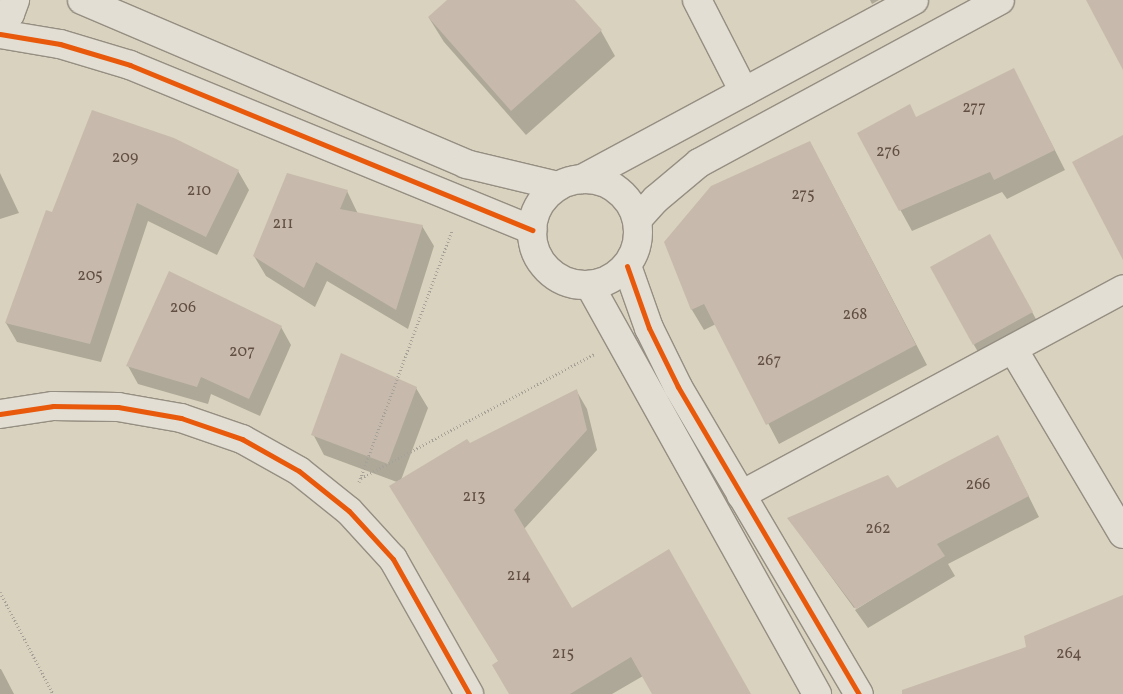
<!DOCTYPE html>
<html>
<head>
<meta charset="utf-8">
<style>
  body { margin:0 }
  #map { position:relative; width:1123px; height:694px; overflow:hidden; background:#d9d2be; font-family:Vollkorn,serif }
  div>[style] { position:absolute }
  .shadow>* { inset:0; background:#0003 }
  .building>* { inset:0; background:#c7baac }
  .path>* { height:3px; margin-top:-1.5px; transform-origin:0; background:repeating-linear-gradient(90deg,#a7a299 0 1px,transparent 0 3.5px) }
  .roads { filter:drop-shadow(1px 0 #958e82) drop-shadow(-1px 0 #958e82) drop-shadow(0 1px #958e82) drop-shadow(0 -1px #958e82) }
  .street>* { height:28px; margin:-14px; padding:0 14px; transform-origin:14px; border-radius:14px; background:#e2ded4 }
  .street>.ring { margin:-14px; padding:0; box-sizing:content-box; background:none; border:28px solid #e2ded4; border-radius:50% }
  .cycleway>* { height:5px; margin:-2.5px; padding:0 2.5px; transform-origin:2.5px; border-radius:2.5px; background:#e8590c }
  span { translate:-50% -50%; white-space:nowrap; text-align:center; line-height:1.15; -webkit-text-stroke:4px #ede6ce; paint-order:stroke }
  .number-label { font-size:16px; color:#624e43 }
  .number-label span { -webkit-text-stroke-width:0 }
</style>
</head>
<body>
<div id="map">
  <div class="shadow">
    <div style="clip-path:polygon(449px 0,573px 0,601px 31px,615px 56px,526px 135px,444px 42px,429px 18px)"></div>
    <div style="clip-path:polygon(870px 0,879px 0,872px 4px)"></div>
    <div style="clip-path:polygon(1014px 70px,1065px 170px,1007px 199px,1002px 192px,912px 231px,858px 133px,917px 118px)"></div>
    <div style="clip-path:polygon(821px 163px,927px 365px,779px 444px,716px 324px,704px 330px,692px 310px,666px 242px)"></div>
    <div style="clip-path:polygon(238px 171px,249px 190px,217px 255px,148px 221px,101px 362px,17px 342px,6px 323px,53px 214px)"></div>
    <div style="clip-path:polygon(0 173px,19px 213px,0 219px)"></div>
    <div style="clip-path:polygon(347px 191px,358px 214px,422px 226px,434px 246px,408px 329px,327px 281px,315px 307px,266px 276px,254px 256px)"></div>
    <div style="clip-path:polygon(1001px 255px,1043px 332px,985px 364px,974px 345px)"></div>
    <div style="clip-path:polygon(281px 327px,291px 345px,260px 416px,211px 394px,208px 404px,138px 384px,128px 366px)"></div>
    <div style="clip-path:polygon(416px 388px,428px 408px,401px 480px,576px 390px,587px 409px,597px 450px,524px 529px,571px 610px,750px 694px,654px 694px,643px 676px,612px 694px,510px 694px,499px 662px,397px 482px,324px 455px,313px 434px)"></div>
    <div style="clip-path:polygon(1009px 457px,1039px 517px,948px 564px,955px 576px,868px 628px,855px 610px,945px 554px,854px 608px,789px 519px)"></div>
    <div style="clip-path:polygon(0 669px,1px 669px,14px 694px,0 694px)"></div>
  </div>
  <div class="building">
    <div style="clip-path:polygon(447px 0,575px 0,602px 30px,511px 111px,428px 17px)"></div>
    <div style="clip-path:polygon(1086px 0,1123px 0,1123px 70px)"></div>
    <div style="clip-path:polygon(1014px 68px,1055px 150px,994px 180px,990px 172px,899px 211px,857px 133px,910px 104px,916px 117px)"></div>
    <div style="clip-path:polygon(92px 110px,174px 138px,239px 170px,206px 237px,137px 203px,90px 344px,5px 323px,46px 210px,52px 212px)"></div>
    <div style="clip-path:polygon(1123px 135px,1123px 260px,1072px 162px)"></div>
    <div style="clip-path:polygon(810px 141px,916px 345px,766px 425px,704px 304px,691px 310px,664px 242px,711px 186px)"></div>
    <div style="clip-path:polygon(287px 173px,348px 190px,340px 209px,423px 225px,396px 310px,316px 262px,304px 288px,253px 256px)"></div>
    <div style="clip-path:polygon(990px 234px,1033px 312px,973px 345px,930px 267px)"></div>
    <div style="clip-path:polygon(169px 271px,282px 326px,249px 399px,201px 377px,197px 387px,126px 366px)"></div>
    <div style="clip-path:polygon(341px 353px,417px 387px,388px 464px,311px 435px)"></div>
    <div style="clip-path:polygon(577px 389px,587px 430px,514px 510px,572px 608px,669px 549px,751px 694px,652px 694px,631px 657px,570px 694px,509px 694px,492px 665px,498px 661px,389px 486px,467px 439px,470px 443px)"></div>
    <div style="clip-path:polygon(998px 435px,1029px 496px,937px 544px,945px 556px,856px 609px,787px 518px,888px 475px,897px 488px)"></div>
    <div style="clip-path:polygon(1123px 595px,1123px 694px,902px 694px,902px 690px,1026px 647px,1024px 636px)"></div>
  </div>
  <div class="path">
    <div style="left:361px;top:478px;width:264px;rotate:-28deg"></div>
    <div style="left:359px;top:482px;width:269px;rotate:-69.7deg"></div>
    <div style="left:0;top:592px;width:115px;rotate:62.5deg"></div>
  </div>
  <div class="roads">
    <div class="street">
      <div style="left:82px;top:0;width:418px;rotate:23.1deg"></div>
      <div style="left:466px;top:164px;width:95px;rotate:13.4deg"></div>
      <div style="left:697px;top:0;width:103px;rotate:62.9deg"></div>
      <div style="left:0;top:25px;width:15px;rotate:-48deg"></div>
      <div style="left:10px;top:14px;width:15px;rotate:-70deg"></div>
      <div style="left:0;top:34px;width:61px;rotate:9.5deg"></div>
      <div style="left:60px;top:44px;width:73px;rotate:16.7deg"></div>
      <div style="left:130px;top:65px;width:435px;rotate:22.3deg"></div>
      <div class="ring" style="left:532px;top:179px;width:78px;height:78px"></div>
      <div style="left:582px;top:179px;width:377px;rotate:-28.3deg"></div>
      <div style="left:637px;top:220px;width:28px;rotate:-48deg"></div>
      <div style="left:656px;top:199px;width:56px;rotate:-39.9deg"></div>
      <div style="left:699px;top:163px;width:342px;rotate:-28.4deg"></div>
      <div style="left:627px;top:266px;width:66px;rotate:70.5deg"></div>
      <div style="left:649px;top:328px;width:66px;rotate:63.8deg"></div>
      <div style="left:678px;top:387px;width:356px;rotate:59.5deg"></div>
      <div style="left:590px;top:286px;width:467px;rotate:60.9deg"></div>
      <div style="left:1013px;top:349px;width:215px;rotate:59.3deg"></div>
      <div style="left:0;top:414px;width:54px;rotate:-8.6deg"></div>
      <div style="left:53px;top:406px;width:65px;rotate:0.9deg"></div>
      <div style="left:118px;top:407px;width:64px;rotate:9.9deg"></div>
      <div style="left:181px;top:418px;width:65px;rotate:19deg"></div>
      <div style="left:242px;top:439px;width:65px;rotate:29.3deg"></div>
      <div style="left:299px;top:471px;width:64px;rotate:38.7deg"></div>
      <div style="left:349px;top:511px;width:65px;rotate:47.5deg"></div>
      <div style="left:393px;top:559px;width:155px;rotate:60.6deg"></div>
      <div style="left:741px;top:495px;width:434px;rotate:-28.3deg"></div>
    </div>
  </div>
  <div class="cycleway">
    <div style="left:0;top:34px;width:61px;rotate:9.5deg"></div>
    <div style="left:60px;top:44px;width:73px;rotate:16.7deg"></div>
    <div style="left:130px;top:65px;width:435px;rotate:22.3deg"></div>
    <div style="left:627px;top:266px;width:66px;rotate:70.5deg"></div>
    <div style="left:649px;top:328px;width:66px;rotate:63.8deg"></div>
    <div style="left:678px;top:387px;width:356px;rotate:59.5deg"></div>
    <div style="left:0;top:414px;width:54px;rotate:-8.6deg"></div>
    <div style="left:53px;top:406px;width:65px;rotate:0.9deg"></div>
    <div style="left:118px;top:407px;width:64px;rotate:9.9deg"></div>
    <div style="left:181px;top:418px;width:65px;rotate:19deg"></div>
    <div style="left:242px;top:439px;width:65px;rotate:29.3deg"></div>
    <div style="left:299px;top:471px;width:64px;rotate:38.7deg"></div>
    <div style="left:349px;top:511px;width:65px;rotate:47.5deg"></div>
    <div style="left:393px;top:559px;width:155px;rotate:60.6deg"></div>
  </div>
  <div class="number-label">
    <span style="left:974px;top:108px">277</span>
    <span style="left:888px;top:152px">276</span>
    <span style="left:125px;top:158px">209</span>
    <span style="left:199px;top:191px">210</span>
    <span style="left:803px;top:195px">275</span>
    <span style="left:283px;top:224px">211</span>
    <span style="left:90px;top:276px">205</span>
    <span style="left:183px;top:308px">206</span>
    <span style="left:855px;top:315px">268</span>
    <span style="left:242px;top:352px">207</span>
    <span style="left:769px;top:361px">267</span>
    <span style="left:978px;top:485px">266</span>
    <span style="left:474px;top:497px">213</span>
    <span style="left:878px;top:529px">262</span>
    <span style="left:519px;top:576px">214</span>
    <span style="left:563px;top:654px">215</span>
    <span style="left:1069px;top:654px">264</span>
  </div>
</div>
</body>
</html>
